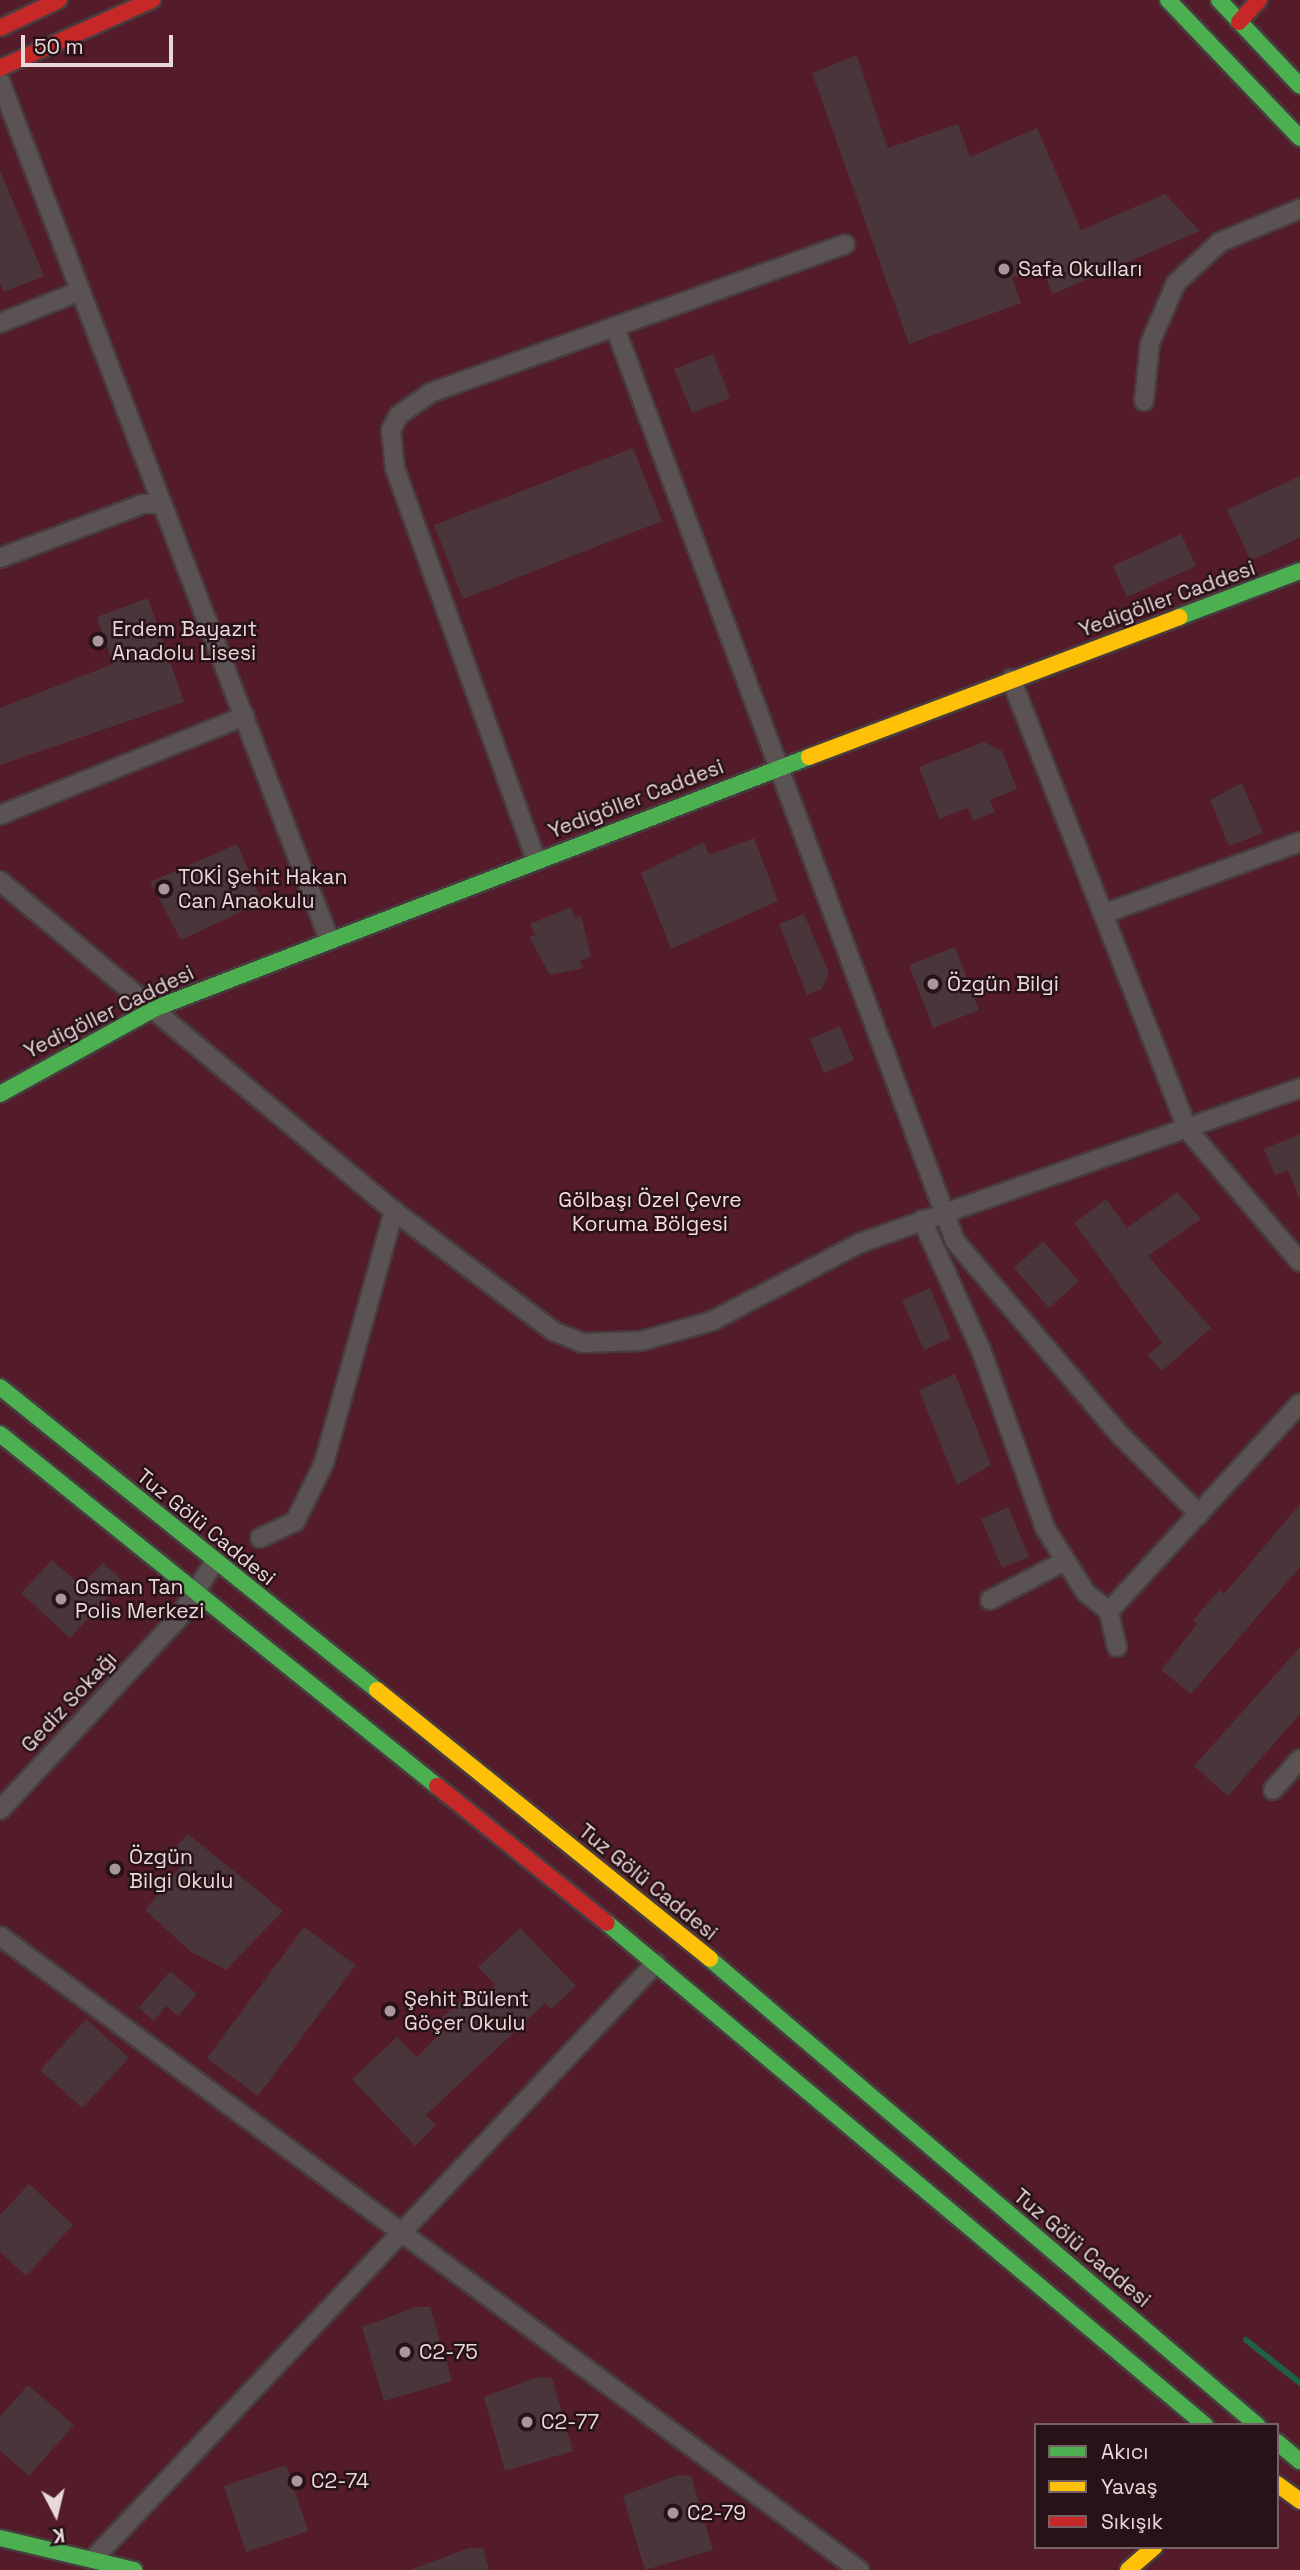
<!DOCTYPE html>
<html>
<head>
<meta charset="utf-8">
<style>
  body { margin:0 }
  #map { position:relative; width:1300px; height:2570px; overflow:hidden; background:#2e2124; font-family:"Space Grotesk",sans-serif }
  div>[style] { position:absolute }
  .green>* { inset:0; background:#541c2b }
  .stream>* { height:6px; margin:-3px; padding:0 3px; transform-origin:3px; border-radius:3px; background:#1f5f46 }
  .building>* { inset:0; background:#4a353a }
  .roads { filter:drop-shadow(2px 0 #483c3f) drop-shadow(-2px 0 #483c3f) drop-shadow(0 2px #483c3f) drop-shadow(0 -2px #483c3f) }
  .street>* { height:18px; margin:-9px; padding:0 9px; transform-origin:9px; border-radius:9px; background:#5b5253 }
  .fast>* { height:16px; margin:-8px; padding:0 8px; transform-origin:8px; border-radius:8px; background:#4caf50 }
  .slow>* { height:16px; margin:-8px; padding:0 8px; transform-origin:8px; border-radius:8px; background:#ffc107 }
  .jam>* { height:16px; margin:-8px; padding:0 8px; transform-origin:8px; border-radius:8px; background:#c62828 }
  .dots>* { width:19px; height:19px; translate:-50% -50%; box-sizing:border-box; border:4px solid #291217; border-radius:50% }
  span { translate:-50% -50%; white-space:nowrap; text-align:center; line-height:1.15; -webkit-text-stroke:5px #291217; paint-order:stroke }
  .poi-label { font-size:21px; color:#e9d8db }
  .left { translate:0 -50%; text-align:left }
  .street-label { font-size:21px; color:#e9d8db }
  .park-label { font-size:21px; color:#f5dde0 }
  .legend { position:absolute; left:1034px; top:2423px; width:245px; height:126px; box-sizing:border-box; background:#291217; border:2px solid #766165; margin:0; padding:9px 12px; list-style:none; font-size:21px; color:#e9d8db }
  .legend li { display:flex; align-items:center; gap:14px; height:35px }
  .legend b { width:35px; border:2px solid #766165 }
  .north { position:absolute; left:21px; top:2479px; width:70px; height:70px; -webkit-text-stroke:5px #291217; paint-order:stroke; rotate:173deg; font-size:19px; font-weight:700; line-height:28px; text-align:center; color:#e9d8db }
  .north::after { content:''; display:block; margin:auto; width:24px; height:32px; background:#e9d8db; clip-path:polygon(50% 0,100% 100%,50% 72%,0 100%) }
  .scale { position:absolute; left:21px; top:35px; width:152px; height:32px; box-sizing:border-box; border:4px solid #e9d8db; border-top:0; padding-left:9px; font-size:21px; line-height:24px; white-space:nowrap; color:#e9d8db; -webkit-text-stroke:5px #291217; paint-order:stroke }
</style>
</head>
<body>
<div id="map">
  <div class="green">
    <div style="clip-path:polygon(evenodd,0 0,1300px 0,1300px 2570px,0 2570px,0 0,1036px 2425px,1277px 2425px,1277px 2547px,1036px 2547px,1036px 2425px)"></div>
  </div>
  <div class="stream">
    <div style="left:1246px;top:2340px;width:69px;rotate:38.5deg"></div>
  </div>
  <div class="building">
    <div style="clip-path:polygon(857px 55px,888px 148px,958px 124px,970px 157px,1037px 128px,1081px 230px,1165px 194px,1200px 231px,1053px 294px,1042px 268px,1012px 278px,1021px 303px,909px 344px,812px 73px)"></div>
    <div style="clip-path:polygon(0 170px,44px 276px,4px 292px,0 283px)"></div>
    <div style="clip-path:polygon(713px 354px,730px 398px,692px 413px,674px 369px)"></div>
    <div style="clip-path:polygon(633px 448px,662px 521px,463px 599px,434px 525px)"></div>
    <div style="clip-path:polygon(1300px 476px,1300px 537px,1251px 561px,1227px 510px)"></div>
    <div style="clip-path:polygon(1181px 534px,1196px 566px,1127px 597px,1113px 566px)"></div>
    <div style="clip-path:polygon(148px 598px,184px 702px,0 765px,0 708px,113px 664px,97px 617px)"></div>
    <div style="clip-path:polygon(984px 742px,1002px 751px,1017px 789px,990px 800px,995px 812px,973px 821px,968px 808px,939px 819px,919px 767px)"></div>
    <div style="clip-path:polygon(1242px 783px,1263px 833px,1229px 846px,1210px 800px)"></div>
    <div style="clip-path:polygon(754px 838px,778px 901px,671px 949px,641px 873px,704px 842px,709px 855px)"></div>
    <div style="clip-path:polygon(237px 844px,262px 902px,181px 940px,150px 882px)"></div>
    <div style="clip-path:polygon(571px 907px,575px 918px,581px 915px,591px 957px,580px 961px,583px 968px,550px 975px,529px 937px,535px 935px,530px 924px)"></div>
    <div style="clip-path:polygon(804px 914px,829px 973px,822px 989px,807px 995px,779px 924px)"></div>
    <div style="clip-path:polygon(955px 947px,979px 1010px,933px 1028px,909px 965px)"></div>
    <div style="clip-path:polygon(840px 1026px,854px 1060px,824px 1073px,810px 1039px)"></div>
    <div style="clip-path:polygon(1300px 1134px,1300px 1197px,1299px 1198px,1288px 1170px,1275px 1175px,1264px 1149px)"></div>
    <div style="clip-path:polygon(1177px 1192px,1201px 1219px,1148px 1256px,1211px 1328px,1162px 1371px,1147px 1355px,1162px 1343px,1074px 1223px,1106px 1199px,1127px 1228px)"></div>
    <div style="clip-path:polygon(1043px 1241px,1079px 1281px,1049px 1308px,1014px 1268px)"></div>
    <div style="clip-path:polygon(930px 1288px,951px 1338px,924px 1350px,902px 1300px)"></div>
    <div style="clip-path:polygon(955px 1374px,991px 1465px,957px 1485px,919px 1390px)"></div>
    <div style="clip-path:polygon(1300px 1504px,1300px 1567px,1191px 1694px,1161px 1670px,1197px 1624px,1193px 1620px,1219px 1590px,1224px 1594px)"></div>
    <div style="clip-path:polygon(1008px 1507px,1029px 1557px,1002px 1568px,981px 1519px)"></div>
    <div style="clip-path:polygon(52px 1560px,81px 1586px,103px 1563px,123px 1581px,70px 1638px,21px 1593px)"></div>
    <div style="clip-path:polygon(1300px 1647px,1300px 1714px,1228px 1796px,1194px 1766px)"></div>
    <div style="clip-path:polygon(188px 1834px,283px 1911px,226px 1970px,191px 1952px,145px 1910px,189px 1857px,175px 1848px)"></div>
    <div style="clip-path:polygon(304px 1927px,356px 1965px,258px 2096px,207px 2058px)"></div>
    <div style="clip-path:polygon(520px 1928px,576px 1986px,551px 2009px,545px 2003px,426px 2115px,436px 2125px,415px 2146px,352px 2079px,397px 2037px,417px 2057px,444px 2030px,437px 2022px,460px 2001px,469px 2009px,495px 1985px,478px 1967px)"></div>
    <div style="clip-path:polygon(170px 1971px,197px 1994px,178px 2016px,166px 2006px,154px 2021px,139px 2008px)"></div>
    <div style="clip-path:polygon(86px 2019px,129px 2058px,82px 2108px,40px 2070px)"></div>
    <div style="clip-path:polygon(29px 2184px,73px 2225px,26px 2276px,0 2252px,0 2215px)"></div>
    <div style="clip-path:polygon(416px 2307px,430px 2307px,452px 2381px,384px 2401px,362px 2327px)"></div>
    <div style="clip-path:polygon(538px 2377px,552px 2378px,573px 2451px,505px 2471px,484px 2397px)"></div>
    <div style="clip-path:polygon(28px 2385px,74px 2425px,29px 2476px,0 2451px,0 2417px)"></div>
    <div style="clip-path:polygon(286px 2465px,308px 2531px,246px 2552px,224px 2486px)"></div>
    <div style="clip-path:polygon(678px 2475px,691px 2476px,713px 2550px,645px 2570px,623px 2496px)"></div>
    <div style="clip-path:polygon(469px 2548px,483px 2548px,489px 2570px,410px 2570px)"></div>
  </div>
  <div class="roads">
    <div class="street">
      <div style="left:0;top:81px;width:919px;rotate:69.02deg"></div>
      <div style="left:0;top:323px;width:84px;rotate:-21.7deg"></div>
      <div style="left:616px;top:330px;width:972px;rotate:69.59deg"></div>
      <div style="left:955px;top:1241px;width:255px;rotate:49.6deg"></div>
      <div style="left:1120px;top:1435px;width:112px;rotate:45deg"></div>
      <div style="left:1144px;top:401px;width:58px;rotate:-84.1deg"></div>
      <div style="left:1150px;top:343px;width:65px;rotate:-66.6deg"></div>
      <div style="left:1176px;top:283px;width:60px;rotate:-43deg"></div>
      <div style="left:1220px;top:242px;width:87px;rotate:-22.4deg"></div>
      <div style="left:0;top:558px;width:153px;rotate:-20.7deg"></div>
      <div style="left:143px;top:504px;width:17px"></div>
      <div style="left:1011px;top:679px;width:484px;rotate:68.6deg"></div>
      <div style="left:1188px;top:1130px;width:173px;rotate:49.7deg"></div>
      <div style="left:0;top:815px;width:264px;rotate:-22deg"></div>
      <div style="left:536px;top:860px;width:417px;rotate:-109.8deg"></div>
      <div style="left:395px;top:468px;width:38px;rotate:-96deg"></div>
      <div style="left:391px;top:430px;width:17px;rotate:-62deg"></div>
      <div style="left:399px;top:415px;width:38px;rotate:-35deg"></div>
      <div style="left:430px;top:393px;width:441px;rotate:-19.7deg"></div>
      <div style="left:0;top:881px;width:514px;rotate:39.95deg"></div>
      <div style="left:394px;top:1211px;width:199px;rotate:37deg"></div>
      <div style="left:553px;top:1331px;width:32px;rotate:22deg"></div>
      <div style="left:583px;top:1343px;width:58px;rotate:-2deg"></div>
      <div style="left:641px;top:1341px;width:74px;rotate:-15.7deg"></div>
      <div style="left:712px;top:1321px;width:167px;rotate:-27.8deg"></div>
      <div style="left:860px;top:1243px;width:467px;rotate:-19.4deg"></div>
      <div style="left:1106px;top:913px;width:207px;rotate:-20.1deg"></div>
      <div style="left:922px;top:1220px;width:143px;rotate:65.6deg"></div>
      <div style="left:981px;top:1350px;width:189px;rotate:70.2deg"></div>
      <div style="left:1045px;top:1528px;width:77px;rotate:57.8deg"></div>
      <div style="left:1086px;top:1593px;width:29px;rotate:38deg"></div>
      <div style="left:260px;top:1538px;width:38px;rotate:-25deg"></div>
      <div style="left:295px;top:1522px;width:66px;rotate:-63.8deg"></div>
      <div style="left:324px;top:1463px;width:262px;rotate:-74.5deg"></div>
      <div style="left:990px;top:1600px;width:85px;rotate:-27.5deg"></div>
      <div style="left:1117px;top:1647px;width:37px;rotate:-103deg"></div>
      <div style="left:1109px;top:1611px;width:282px;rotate:-47.4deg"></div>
      <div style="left:1273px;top:1790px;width:41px;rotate:-48.9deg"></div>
      <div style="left:0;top:1810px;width:265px;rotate:-47.1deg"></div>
      <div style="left:180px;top:1616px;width:65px;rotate:-57.5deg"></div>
      <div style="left:0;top:1936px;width:1068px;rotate:36.43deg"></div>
      <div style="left:95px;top:2557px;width:817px;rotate:-46.64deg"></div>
    </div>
    <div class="fast">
      <div style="left:1168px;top:0;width:191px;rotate:46.3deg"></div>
      <div style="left:1219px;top:0;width:118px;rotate:46.7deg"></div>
      <div style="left:1179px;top:617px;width:129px;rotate:-20.8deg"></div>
      <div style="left:0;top:1094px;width:178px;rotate:-28.9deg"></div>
      <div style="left:156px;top:1008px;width:700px;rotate:-21.03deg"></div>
      <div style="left:0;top:1387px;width:484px;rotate:38.8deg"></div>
      <div style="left:0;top:1434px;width:561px;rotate:38.85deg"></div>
      <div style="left:607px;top:1923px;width:781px;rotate:40.01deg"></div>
      <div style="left:710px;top:1959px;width:719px;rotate:40.43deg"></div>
      <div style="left:1277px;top:2442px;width:30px;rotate:40deg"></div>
      <div style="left:0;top:2538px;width:138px;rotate:13.4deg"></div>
    </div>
    <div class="slow">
      <div style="left:809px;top:757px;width:396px;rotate:-20.7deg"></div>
      <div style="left:377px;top:1690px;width:428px;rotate:38.9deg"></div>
      <div style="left:1277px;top:2484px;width:29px;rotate:36deg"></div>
      <div style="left:1128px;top:2570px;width:35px;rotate:-41deg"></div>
    </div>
    <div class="jam">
      <div style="left:1239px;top:22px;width:30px;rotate:-48deg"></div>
      <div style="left:0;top:28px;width:65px;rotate:-25.4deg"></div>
      <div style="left:0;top:68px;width:167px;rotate:-24.1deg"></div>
      <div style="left:437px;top:1786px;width:218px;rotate:38.9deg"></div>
    </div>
  </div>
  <div class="dots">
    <div style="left:1004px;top:269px;background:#a8989b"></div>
    <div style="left:98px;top:641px;background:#a8989b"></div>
    <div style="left:164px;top:889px;background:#a8989b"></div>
    <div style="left:933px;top:984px;background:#a8989b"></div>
    <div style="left:61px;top:1599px;background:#a8989b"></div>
    <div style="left:115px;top:1869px;background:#a8989b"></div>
    <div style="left:390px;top:2011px;background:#a8989b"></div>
    <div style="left:405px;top:2352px;background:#a8989b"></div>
    <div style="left:527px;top:2422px;background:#a8989b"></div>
    <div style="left:297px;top:2481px;background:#a8989b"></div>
    <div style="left:673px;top:2513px;background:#a8989b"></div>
  </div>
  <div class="poi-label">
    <span class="left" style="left:1018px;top:269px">Safa Okulları</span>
    <span class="left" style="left:112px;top:641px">Erdem Bayazıt<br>Anadolu Lisesi</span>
    <span class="left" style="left:178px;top:889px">TOKİ Şehit Hakan<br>Can Anaokulu</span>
    <span class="left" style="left:947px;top:984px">Özgün Bilgi</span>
    <span class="left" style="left:75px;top:1599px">Osman Tan<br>Polis Merkezi</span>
    <span class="left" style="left:129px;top:1869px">Özgün<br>Bilgi Okulu</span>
    <span class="left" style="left:404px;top:2011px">Şehit Bülent<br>Göçer Okulu</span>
    <span class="left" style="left:419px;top:2352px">C2-75</span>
    <span class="left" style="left:541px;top:2422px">C2-77</span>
    <span class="left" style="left:311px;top:2481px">C2-74</span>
    <span class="left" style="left:687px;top:2513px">C2-79</span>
  </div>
  <div class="street-label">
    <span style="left:1167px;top:599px;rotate:-20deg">Yedigöller Caddesi</span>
    <span style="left:636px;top:799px;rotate:-21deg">Yedigöller Caddesi</span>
    <span style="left:109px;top:1012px;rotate:-26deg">Yedigöller Caddesi</span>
    <span style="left:206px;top:1527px;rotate:39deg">Tuz Gölü Caddesi</span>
    <span style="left:69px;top:1702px;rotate:-47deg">Gediz Sokağı</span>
    <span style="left:648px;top:1882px;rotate:39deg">Tuz Gölü Caddesi</span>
    <span style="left:1082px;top:2248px;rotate:40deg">Tuz Gölü Caddesi</span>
  </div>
  <div class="park-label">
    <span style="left:650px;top:1212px">Gölbaşı Özel Çevre<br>Koruma Bölgesi</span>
  </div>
  <ul class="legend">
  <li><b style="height:9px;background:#4caf50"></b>Akıcı</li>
  <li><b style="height:9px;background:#ffc107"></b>Yavaş</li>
  <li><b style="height:9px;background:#c62828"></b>Sıkışık</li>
  </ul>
  <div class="north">K</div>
  <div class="scale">50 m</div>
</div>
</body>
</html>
